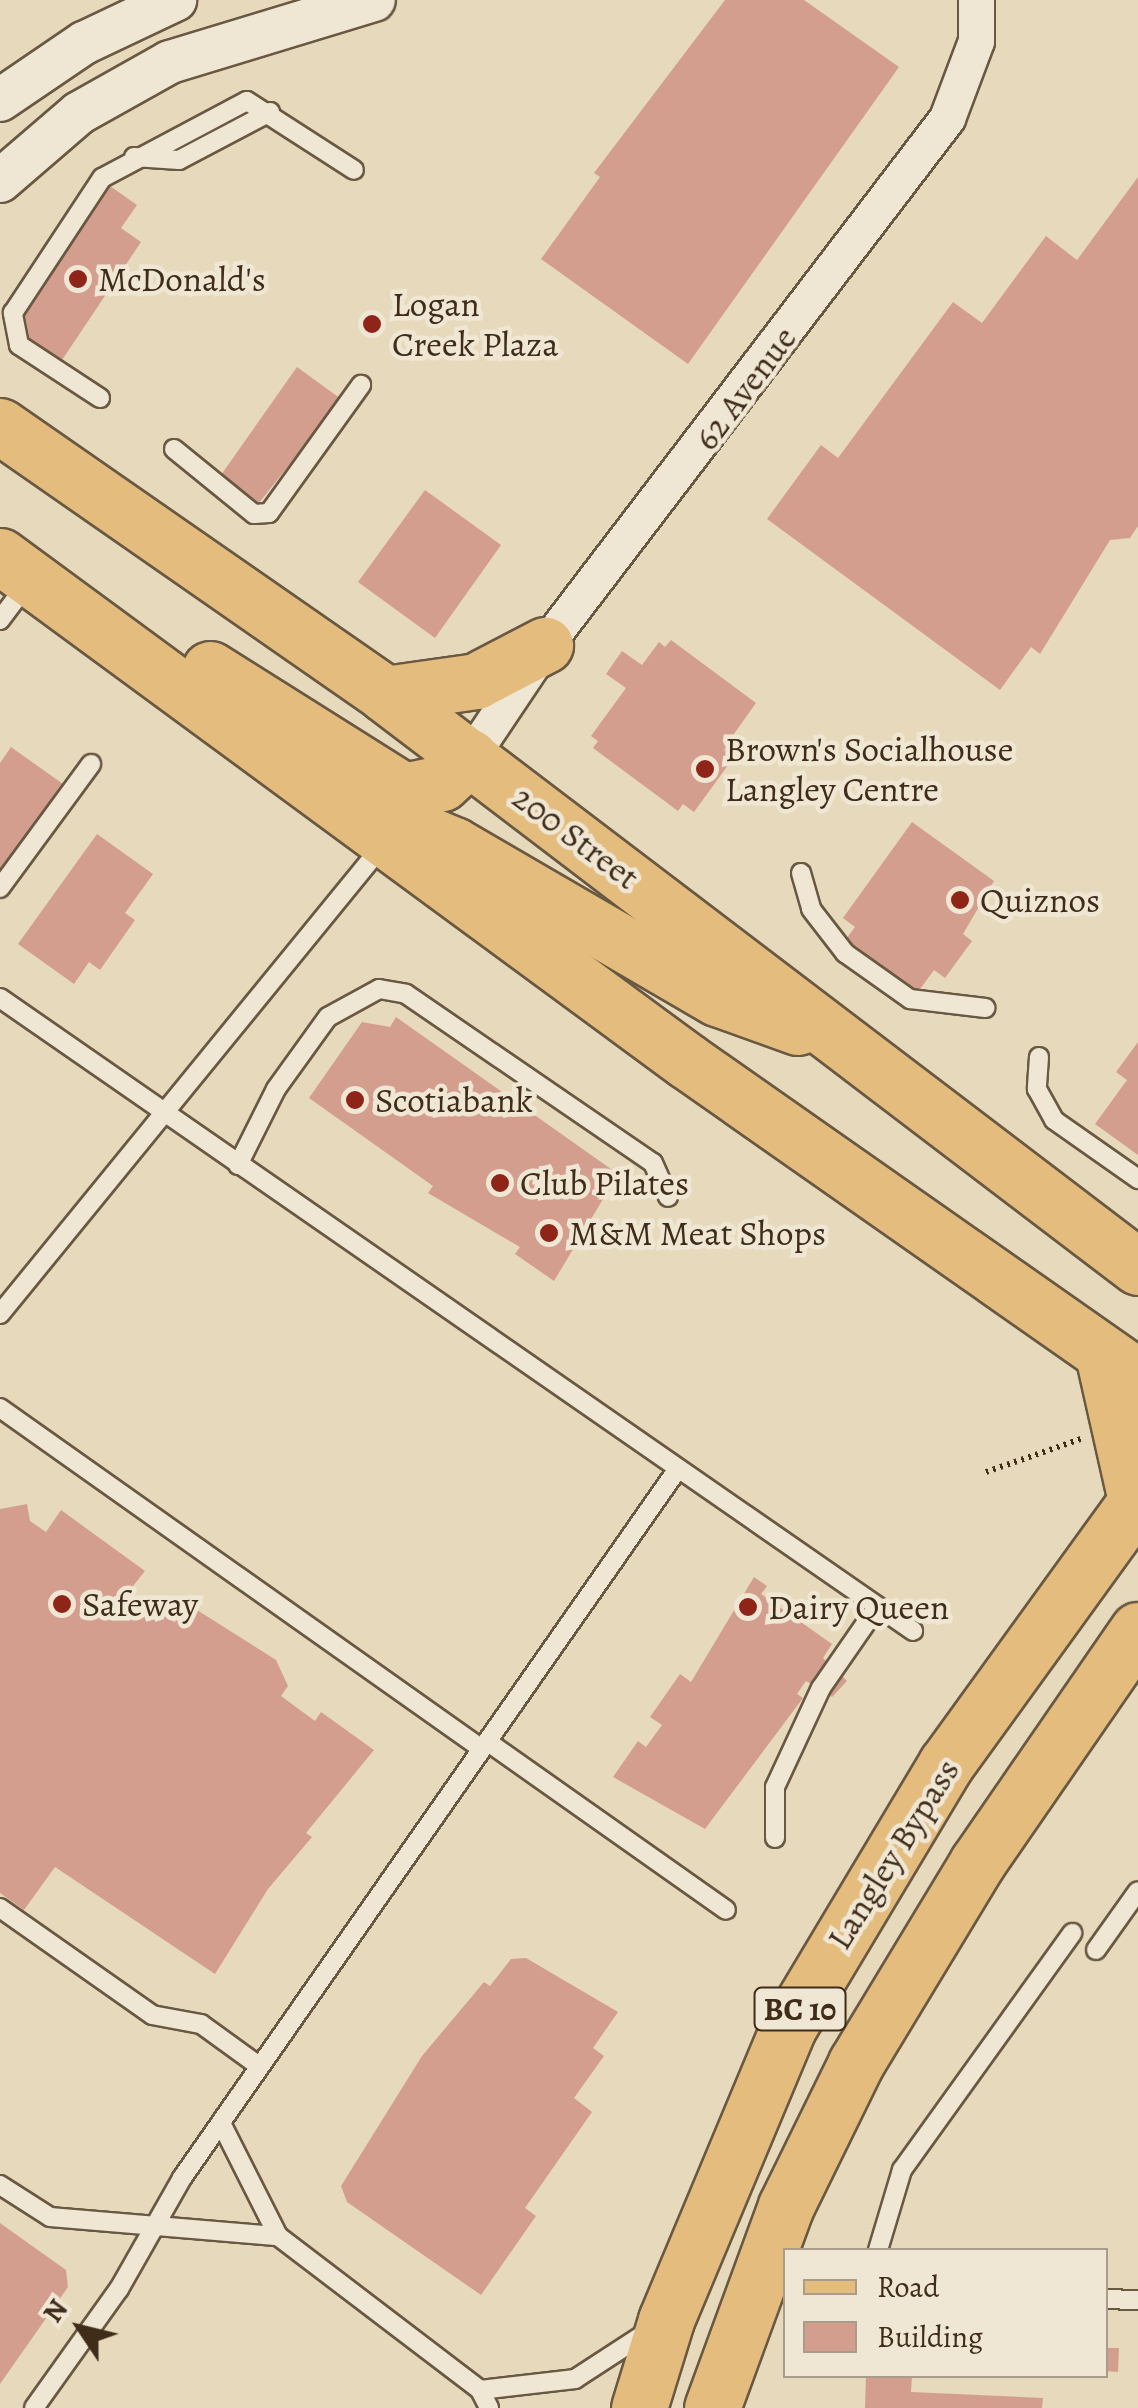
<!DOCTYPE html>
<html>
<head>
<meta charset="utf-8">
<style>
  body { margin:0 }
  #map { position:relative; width:1138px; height:2408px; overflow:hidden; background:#e7d9bb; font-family:Alegreya,serif }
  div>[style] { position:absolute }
  .building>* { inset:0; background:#d49e8e }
  .path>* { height:6px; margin-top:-3px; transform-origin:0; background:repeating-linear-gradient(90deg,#3f2d1a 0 2.5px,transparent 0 7.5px) }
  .roads { filter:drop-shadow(2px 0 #695842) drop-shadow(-2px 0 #695842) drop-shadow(0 2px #695842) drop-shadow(0 -2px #695842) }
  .service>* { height:18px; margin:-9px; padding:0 9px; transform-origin:9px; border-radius:9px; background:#efe6d3 }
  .minor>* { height:35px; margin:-17.5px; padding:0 17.5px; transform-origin:17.5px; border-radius:17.5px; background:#efe6d3 }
  .tertiary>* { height:42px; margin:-21px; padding:0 21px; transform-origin:21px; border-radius:21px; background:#efe6d3 }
  .primary>* { height:55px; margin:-27.5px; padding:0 27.5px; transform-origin:27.5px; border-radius:27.5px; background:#e4bc7e }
  .trunk>* { height:55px; margin:-27.5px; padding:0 27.5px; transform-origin:27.5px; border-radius:27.5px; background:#e4bc7e }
  .dots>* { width:28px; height:28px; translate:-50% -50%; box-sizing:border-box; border:5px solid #efe6d3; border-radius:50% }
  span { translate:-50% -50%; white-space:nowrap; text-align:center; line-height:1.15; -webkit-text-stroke:9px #efe6d3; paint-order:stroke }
  .shield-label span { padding:2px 8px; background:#efe6d3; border:2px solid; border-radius:8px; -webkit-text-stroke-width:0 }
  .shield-label { font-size:32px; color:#3f2d1a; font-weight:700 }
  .poi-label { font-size:35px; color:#3f2d1a }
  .left { translate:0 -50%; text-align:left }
  .street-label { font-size:35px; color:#3f2d1a }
  .legend { position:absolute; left:783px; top:2248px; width:325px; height:130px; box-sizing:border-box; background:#efe6d3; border:2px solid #a99c89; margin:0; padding:12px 18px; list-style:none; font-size:30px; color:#3f2d1a }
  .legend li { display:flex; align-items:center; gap:20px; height:50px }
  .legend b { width:50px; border:2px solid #a99c89 }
  .north { position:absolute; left:30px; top:2278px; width:100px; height:100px; -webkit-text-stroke:8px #efe6d3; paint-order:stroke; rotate:305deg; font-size:28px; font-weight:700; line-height:40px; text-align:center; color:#3f2d1a }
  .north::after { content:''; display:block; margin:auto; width:35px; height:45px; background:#3f2d1a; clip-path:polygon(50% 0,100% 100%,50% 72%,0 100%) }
</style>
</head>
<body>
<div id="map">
  <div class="building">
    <div style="clip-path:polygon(725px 0,804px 0,899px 67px,688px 364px,541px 259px,600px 177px,594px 173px)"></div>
    <div style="clip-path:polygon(1138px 177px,1138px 526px,1130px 538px,1110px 540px,1040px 654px,1031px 647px,1000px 690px,767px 519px,821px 445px,838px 458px,953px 302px,982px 323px,1046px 236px,1077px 260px)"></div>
    <div style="clip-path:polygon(110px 186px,137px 205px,121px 228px,141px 242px,60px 363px,25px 338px,20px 311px)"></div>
    <div style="clip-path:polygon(297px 367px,341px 399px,259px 503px,221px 475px)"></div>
    <div style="clip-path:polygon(425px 490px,501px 545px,435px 638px,358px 582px)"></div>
    <div style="clip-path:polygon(671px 640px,756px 703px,731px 738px,742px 746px,694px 812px,683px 804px,678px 811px,593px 748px,598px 741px,591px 736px,626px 688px,606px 674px,622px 651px,642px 665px,659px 642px,665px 647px)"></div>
    <div style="clip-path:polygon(11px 747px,63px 784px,0 870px,0 763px)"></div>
    <div style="clip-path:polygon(912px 822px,994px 881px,963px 934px,972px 941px,945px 978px,934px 970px,915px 996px,852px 951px,846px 939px,855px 927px,843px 918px)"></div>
    <div style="clip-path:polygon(97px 834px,153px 874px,125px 913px,135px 920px,100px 970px,89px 962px,74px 984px,18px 944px)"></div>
    <div style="clip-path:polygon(396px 1017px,618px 1174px,554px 1281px,515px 1254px,520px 1247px,428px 1193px,433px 1186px,309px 1098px,362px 1022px,390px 1027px)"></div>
    <div style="clip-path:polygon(1138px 1042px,1138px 1155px,1095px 1124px,1127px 1080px,1116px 1072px)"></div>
    <div style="clip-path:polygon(27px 1504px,30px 1521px,46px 1532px,61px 1510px,145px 1571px,129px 1591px,174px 1622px,197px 1610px,276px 1660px,288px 1686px,281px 1696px,315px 1721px,321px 1712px,374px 1750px,306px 1833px,312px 1837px,268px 1889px,215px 1974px,55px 1867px,24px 1910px,0 1893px,0 1509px)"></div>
    <div style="clip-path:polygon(754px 1577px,767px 1586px,761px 1594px,832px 1644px,823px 1658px,847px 1681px,832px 1697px,806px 1681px,797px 1694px,803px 1698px,705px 1829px,613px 1777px,638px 1741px,646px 1747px,662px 1725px,650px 1717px,680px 1674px,691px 1682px)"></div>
    <div style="clip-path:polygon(526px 1958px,618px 2012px,593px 2048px,604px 2056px,574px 2098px,592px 2112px,525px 2208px,536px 2216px,481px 2295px,347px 2202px,341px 2186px,422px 2056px,484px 1982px,490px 1986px,511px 1959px)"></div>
    <div style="clip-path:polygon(0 2223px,66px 2270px,68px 2287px,0 2384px)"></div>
    <div style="clip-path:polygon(1106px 2348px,1119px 2348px,1118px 2372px,1106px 2371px)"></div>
    <div style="clip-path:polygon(866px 2376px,912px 2376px,911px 2392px,1043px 2398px,1042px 2408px,865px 2408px)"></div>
  </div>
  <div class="path">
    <div style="left:986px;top:1472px;width:101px;rotate:-19.2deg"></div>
  </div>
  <div class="roads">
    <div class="service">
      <div style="left:134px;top:157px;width:45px;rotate:3.8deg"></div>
      <div style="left:179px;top:160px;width:103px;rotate:-27.8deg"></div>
      <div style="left:100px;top:398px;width:97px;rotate:-146.8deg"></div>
      <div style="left:19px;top:345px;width:33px;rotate:-101deg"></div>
      <div style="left:13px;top:313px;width:162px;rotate:-56.6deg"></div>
      <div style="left:102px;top:178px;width:164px;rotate:-28deg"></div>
      <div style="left:247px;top:101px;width:127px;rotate:32.8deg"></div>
      <div style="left:174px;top:449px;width:103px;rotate:39.1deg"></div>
      <div style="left:254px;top:514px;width:15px;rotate:-4deg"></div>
      <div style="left:269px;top:513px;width:158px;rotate:-54.3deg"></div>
      <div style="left:0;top:620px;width:45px;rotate:-53.1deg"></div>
      <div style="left:801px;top:873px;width:37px;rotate:74deg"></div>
      <div style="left:811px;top:909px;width:56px;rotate:52.3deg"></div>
      <div style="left:845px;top:953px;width:80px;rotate:35.3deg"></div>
      <div style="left:910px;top:999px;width:76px;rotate:6.8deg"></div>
      <div style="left:0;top:888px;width:154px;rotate:-53.7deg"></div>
      <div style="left:0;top:998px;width:1111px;rotate:34.73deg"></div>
      <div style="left:1039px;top:1057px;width:32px;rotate:94deg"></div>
      <div style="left:1037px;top:1089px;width:35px;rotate:61deg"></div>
      <div style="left:1054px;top:1120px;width:103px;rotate:35.1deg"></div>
      <div style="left:238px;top:1165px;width:85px;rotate:-63.4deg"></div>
      <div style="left:276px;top:1089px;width:89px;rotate:-54.2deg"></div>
      <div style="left:328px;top:1017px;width:58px;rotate:-28.8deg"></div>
      <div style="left:379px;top:989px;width:27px;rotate:10deg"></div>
      <div style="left:406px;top:994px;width:299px;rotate:34.4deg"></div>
      <div style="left:653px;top:1163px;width:37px;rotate:66deg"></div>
      <div style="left:0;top:1314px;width:604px;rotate:-50.78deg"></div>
      <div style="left:0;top:1408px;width:590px;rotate:35.28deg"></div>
      <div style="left:488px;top:1742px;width:291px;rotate:35.2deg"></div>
      <div style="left:775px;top:1838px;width:51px;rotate:-90deg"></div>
      <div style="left:775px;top:1787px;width:109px;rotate:-65.1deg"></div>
      <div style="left:821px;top:1688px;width:98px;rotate:-55.3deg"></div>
      <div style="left:0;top:1908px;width:186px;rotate:35.1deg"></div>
      <div style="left:152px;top:2015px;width:50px;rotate:10.4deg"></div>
      <div style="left:201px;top:2024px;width:72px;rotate:35.9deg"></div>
      <div style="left:1096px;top:1950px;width:72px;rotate:-54.6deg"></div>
      <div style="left:221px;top:2123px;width:127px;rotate:63.2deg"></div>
      <div style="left:278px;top:2236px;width:254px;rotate:37.3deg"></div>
      <div style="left:480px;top:2390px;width:20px;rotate:63deg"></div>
      <div style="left:0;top:2185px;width:59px;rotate:32.6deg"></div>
      <div style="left:50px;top:2217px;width:229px;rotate:4.8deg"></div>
      <div style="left:878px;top:2250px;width:84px;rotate:-73.3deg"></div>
      <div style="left:902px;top:2170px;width:292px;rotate:-54.3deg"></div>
      <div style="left:1106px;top:2299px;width:32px;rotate:2deg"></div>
      <div style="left:480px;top:2390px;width:96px;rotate:-6.6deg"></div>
      <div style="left:575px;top:2379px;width:88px;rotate:-33deg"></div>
      <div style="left:34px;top:2408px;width:146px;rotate:-54.5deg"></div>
      <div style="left:119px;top:2289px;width:128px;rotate:-60.4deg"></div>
      <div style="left:182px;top:2178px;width:860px;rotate:-55.04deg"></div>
    </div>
    <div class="minor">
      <div style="left:470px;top:757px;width:135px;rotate:-56.2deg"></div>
      <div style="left:545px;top:645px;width:663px;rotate:-52.66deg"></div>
      <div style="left:947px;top:118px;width:82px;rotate:-69.4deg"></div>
      <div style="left:976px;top:41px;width:41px;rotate:-90deg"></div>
    </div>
    <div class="tertiary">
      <div style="left:0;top:100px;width:102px;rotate:-34.2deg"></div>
      <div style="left:84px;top:43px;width:101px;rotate:-25.3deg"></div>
      <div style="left:0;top:181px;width:104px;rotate:-40.7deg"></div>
      <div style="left:79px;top:113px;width:104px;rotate:-29.3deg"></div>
      <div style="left:170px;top:62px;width:213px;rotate:-16.9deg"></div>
    </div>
    <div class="primary">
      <div style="left:0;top:426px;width:469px;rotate:34.8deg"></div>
      <div style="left:385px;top:694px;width:946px;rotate:37.27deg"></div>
      <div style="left:0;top:556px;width:853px;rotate:36.32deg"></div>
      <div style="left:687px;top:1061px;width:551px;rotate:35.02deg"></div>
      <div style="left:210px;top:669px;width:229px;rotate:32.2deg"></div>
      <div style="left:404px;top:791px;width:39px;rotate:-12deg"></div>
      <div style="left:442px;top:783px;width:38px;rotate:-43deg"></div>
      <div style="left:385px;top:694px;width:92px;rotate:-8.1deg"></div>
      <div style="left:476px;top:681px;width:78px;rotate:-27.6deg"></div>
      <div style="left:388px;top:841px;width:42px;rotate:-8.1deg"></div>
      <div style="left:430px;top:835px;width:26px;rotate:23deg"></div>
      <div style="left:454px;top:845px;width:304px;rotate:30.2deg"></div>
      <div style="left:717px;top:998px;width:86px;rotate:19.7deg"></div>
    </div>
    <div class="trunk">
      <div style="left:1103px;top:1354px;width:151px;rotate:77.3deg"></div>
      <div style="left:639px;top:2408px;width:92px;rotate:-72.9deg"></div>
      <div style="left:666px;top:2320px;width:316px;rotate:-67.3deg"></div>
      <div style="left:788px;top:2028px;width:308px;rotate:-59.1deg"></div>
      <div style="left:946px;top:1764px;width:327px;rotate:-54.1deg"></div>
      <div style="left:712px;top:2408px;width:215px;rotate:-69.9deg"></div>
      <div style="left:786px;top:2206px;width:159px;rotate:-63.9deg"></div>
      <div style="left:856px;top:2063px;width:234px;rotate:-58.8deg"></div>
      <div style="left:977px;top:1863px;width:283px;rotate:-55.4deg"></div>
    </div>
  </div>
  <div class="dots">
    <div style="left:78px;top:279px;background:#8f2418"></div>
    <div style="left:372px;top:324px;background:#8f2418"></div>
    <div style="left:705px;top:769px;background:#8f2418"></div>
    <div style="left:960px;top:900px;background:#8f2418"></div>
    <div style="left:355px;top:1100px;background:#8f2418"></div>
    <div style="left:500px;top:1183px;background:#8f2418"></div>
    <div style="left:549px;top:1233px;background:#8f2418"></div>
    <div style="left:62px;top:1604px;background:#8f2418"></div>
    <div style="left:748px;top:1607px;background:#8f2418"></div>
  </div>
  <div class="shield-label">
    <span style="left:800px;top:2009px">BC 10</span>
  </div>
  <div class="poi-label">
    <span class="left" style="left:98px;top:279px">McDonald's</span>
    <span class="left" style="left:392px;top:324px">Logan<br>Creek Plaza</span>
    <span class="left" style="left:725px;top:769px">Brown's Socialhouse<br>Langley Centre</span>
    <span class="left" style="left:980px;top:900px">Quiznos</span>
    <span class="left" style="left:375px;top:1100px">Scotiabank</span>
    <span class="left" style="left:520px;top:1183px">Club Pilates</span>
    <span class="left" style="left:569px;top:1233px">M&amp;M Meat Shops</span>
    <span class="left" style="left:82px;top:1604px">Safeway</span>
    <span class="left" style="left:768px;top:1607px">Dairy Queen</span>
  </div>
  <div class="street-label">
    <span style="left:745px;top:388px;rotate:-53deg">62 Avenue</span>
    <span style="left:576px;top:837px;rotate:37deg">200 Street</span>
    <span style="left:893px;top:1854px;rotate:-58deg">Langley Bypass</span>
  </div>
  <ul class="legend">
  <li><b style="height:12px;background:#e4bc7e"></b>Road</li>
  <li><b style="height:28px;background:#d49e8e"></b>Building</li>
  </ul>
  <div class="north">N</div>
</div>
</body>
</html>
